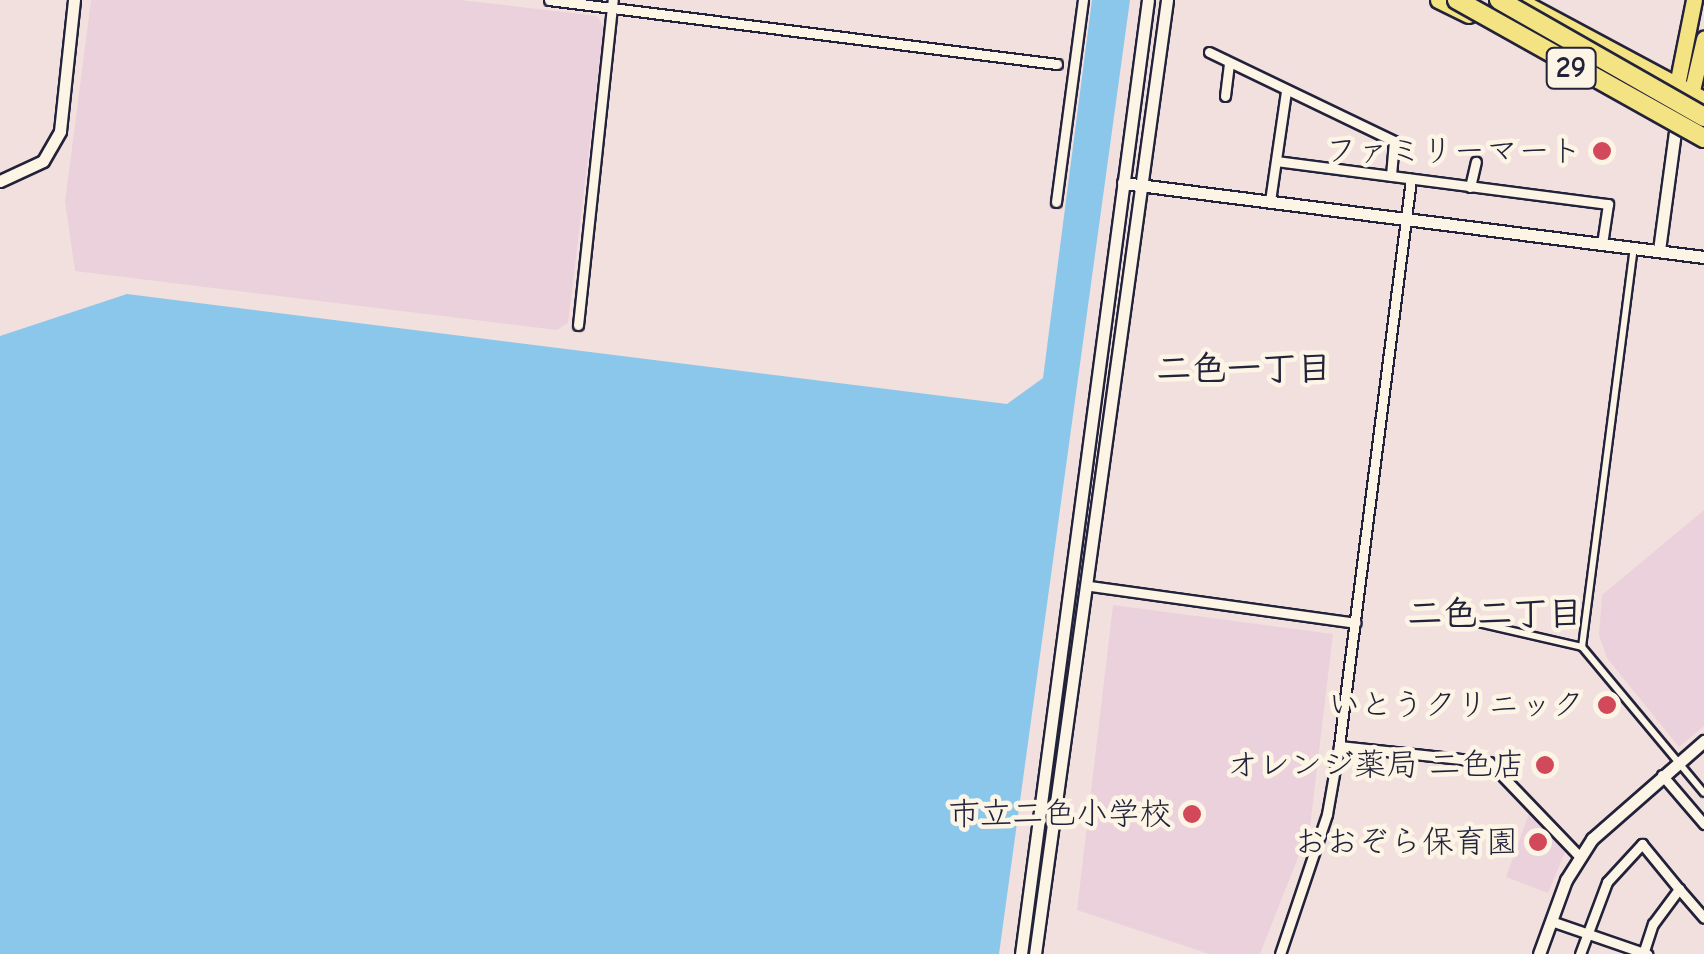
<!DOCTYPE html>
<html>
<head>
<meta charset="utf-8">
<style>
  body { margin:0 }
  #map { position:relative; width:1704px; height:954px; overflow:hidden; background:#f2e0df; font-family:"Comic Neue","Klee One",sans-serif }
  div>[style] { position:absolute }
  .built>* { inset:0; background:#ebd1db }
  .water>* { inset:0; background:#8ac7ea }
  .roads { filter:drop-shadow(2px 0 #22223b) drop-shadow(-2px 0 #22223b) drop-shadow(0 2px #22223b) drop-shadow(0 -2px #22223b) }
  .pedestrian>* { height:6px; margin:-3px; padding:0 3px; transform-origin:3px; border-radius:3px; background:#fcf5e5 }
  .minor>* { height:9px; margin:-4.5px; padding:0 4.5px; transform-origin:4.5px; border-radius:4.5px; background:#fcf5e5 }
  .tertiary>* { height:11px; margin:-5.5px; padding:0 5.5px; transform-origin:5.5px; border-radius:5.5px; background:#fcf5e5 }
  .primary>* { height:15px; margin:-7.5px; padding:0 7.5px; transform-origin:7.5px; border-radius:7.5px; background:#f4e382 }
  .bridges { filter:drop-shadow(2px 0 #22223b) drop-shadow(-2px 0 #22223b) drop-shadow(0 2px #22223b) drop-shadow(0 -2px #22223b) }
  .motorway-bridge>* { height:18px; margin:-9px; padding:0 9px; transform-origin:9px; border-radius:9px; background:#f4e382 }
  .dots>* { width:28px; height:28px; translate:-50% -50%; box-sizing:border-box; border:5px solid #fcf5e5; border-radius:50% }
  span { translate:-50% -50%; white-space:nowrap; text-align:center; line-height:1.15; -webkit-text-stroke:9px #fcf5e5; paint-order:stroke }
  .shield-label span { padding:2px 8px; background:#fcf5e5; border:2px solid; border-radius:8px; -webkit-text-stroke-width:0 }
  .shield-label { font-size:30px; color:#22223b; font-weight:700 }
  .poi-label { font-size:32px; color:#22223b }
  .right { translate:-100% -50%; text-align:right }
  .neighbourhood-label { font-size:35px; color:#22223b; font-weight:700 }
</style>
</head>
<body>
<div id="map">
  <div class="built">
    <div style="clip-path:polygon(91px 0,461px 0,597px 16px,604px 26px,568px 323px,557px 330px,75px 271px,65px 202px)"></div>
    <div style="clip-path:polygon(1704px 510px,1704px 726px,1679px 747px,1607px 658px,1599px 635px,1602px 595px)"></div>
    <div style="clip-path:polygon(1113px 605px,1333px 634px,1310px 827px,1260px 954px,1209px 954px,1077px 910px)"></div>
    <div style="clip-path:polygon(1531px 808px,1565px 852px,1548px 893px,1506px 877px)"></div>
  </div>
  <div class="water">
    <div style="clip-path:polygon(1092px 0,1130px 0,999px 954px,0 954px,0 336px,127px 294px,1007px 404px,1043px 378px)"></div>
  </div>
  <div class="roads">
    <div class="pedestrian">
      <div style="left:1474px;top:622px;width:111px;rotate:13deg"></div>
      <div style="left:1582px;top:647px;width:190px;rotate:50.1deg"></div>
      <div style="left:1582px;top:647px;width:403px;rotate:-82.6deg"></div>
    </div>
    <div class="minor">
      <div style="left:549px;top:0;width:512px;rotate:7.18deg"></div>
      <div style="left:1209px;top:52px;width:205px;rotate:25.7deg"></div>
      <div style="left:1394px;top:141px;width:35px;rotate:95deg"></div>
      <div style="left:1225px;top:96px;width:33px;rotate:-83deg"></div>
      <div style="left:1276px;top:161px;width:335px;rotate:7.4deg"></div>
      <div style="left:1608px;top:204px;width:40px;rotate:98.5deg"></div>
      <div style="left:1470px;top:187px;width:26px;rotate:-77deg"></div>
      <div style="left:1270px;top:201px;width:111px;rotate:-81.7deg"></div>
      <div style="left:1056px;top:202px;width:204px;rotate:-82.4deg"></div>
      <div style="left:578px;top:325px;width:327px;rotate:-83.9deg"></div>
      <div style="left:1090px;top:586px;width:268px;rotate:7.9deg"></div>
      <div style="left:1339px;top:746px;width:151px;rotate:6.1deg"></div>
      <div style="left:1489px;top:762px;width:130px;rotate:46.2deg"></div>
      <div style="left:1662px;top:775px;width:65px;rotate:49.4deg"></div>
      <div style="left:1551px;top:921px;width:102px;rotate:19deg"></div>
      <div style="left:1280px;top:954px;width:148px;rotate:-71.4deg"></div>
      <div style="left:1327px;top:814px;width:69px;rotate:-80deg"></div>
      <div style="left:1339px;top:746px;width:572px;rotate:-82.76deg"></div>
      <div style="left:1580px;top:954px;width:77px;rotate:-69.4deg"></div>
      <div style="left:1607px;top:882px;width:52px;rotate:-47.4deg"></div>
      <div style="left:1642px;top:844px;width:58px;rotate:50.6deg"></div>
      <div style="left:1643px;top:954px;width:32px;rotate:-72deg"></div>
      <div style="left:1653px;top:924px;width:44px;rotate:-53.4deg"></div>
      <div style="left:1679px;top:889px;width:38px;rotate:49deg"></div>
    </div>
    <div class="tertiary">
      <div style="left:0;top:181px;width:47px;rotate:-24.9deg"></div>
      <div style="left:43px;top:161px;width:34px;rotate:-60deg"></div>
      <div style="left:60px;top:131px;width:132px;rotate:-83.9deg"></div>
      <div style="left:1123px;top:183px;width:586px;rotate:7.26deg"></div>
      <div style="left:1659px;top:250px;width:127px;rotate:-82.3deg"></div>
      <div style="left:1021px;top:954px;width:962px;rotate:-82.42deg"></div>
      <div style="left:1035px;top:954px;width:963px;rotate:-82.12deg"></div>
      <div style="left:1539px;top:954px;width:79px;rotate:-70deg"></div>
      <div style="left:1566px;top:880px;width:49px;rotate:-57.6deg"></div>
      <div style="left:1592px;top:839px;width:149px;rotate:-41.2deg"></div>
    </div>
    <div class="primary">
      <div style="left:1438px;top:0;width:34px;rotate:26deg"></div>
      <div style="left:1519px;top:0;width:210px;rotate:28.2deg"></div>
      <div style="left:1675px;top:95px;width:97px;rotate:-78.7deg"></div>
      <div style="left:1690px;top:99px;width:62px;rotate:-76.9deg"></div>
    </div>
  </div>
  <div class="bridges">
    <div class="motorway-bridge">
      <div style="left:1457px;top:0;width:283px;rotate:29.2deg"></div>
      <div style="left:1499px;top:0;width:236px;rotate:29.7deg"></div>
    </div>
  </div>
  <div class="dots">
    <div style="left:1602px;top:151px;background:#d1495b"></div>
    <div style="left:1607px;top:705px;background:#d1495b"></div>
    <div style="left:1545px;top:765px;background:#d1495b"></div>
    <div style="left:1192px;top:814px;background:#d1495b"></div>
    <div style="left:1538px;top:842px;background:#d1495b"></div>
  </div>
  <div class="shield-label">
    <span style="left:1571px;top:68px">29</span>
  </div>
  <div class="poi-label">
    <span class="right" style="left:1582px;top:151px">ファミリーマート</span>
    <span class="right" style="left:1584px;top:705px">いとうクリニック</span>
    <span class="right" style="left:1525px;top:765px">オレンジ薬局 二色店</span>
    <span class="right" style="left:1172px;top:814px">市立二色小学校</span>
    <span class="right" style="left:1518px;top:842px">おおぞら保育園</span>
  </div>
  <div class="neighbourhood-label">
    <span style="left:1244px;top:369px">二色一丁目</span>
    <span style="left:1495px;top:614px">二色二丁目</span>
  </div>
</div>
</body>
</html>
